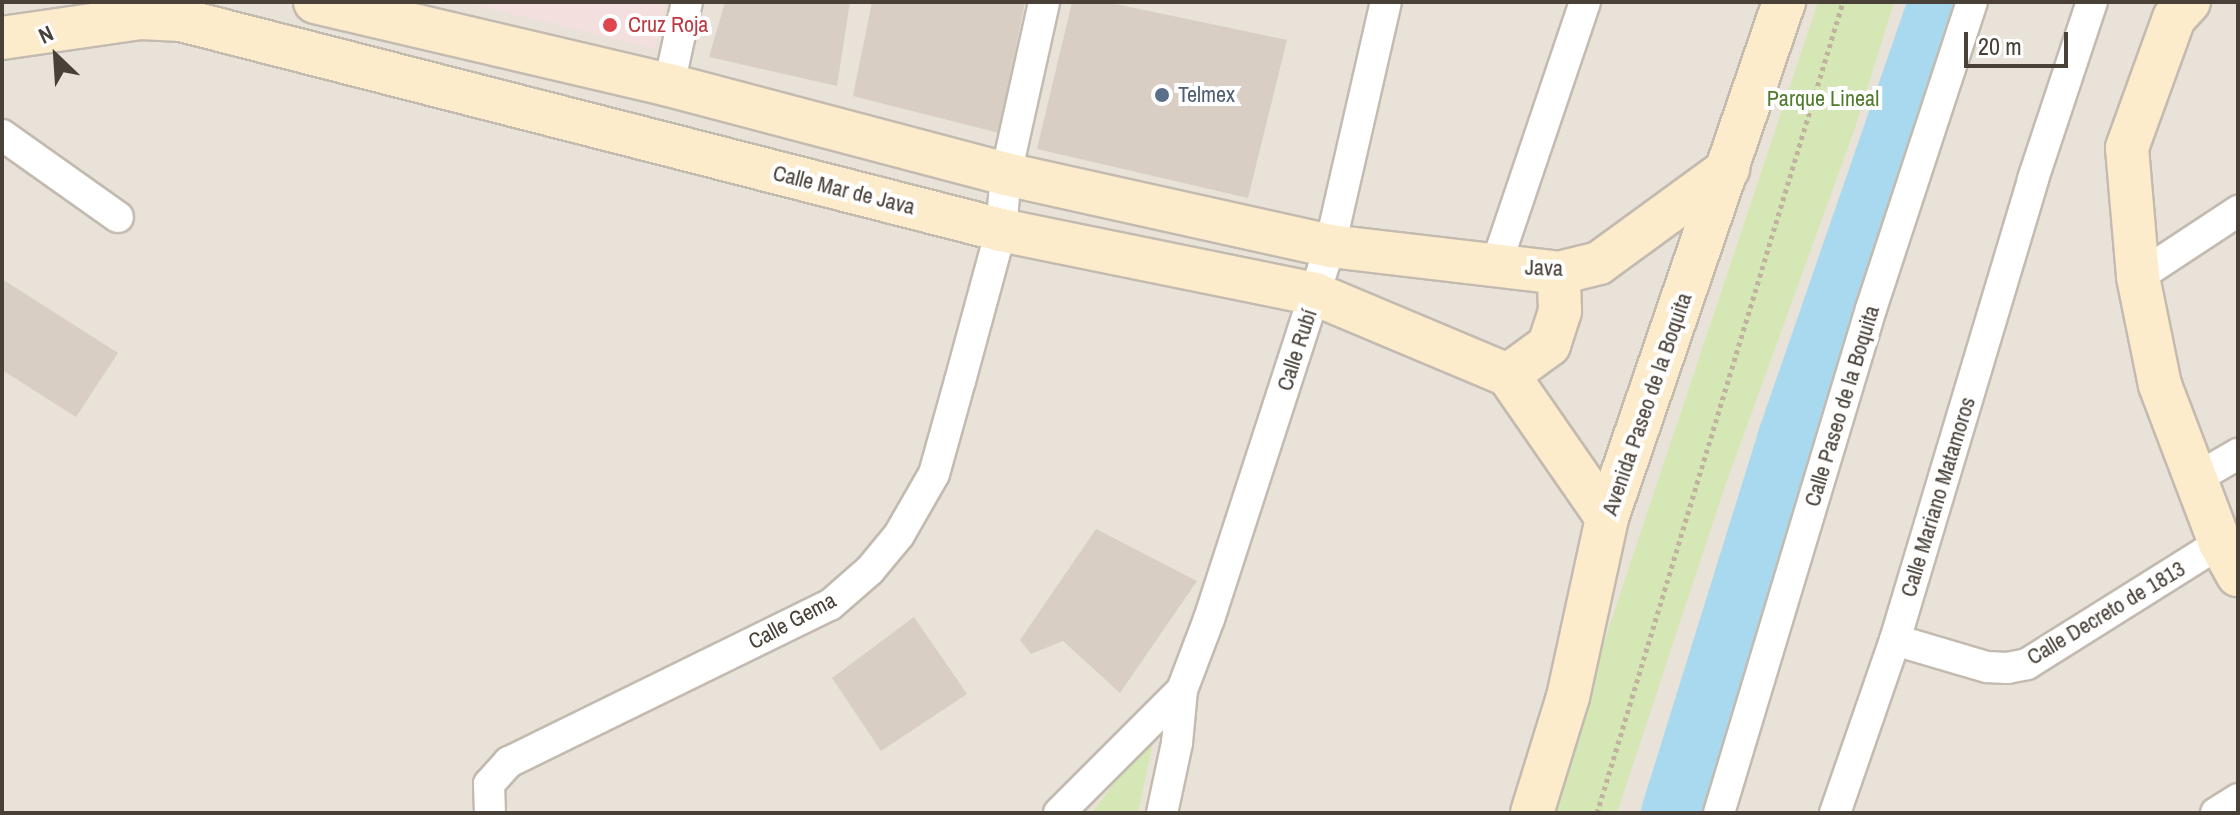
<!DOCTYPE html>
<html>
<head>
<meta charset="utf-8">
<style>
  body { margin:0 }
  #map { position:relative; width:2240px; height:815px; overflow:hidden; background:#f5f1ea; font-family:"Archivo Narrow",sans-serif }
  div>[style] { position:absolute }
  .residential>* { inset:0; background:#e8e2d9 }
  .medical>* { inset:0; background:#f4dfdf }
  .green>* { inset:0; background:#d5e7b5 }
  .river>* { height:62px; margin:-31px; padding:0 31px; transform-origin:31px; border-radius:31px; background:#a9d9ef }
  .building>* { inset:0; background:#d9cec3 }
  .path>* { height:5px; margin-top:-2.5px; transform-origin:0; background:repeating-linear-gradient(90deg,#c1b29f 0 4px,transparent 0 8px) }
  .roads { filter:drop-shadow(2px 0 #c3bab0) drop-shadow(-2px 0 #c3bab0) drop-shadow(0 2px #c3bab0) drop-shadow(0 -2px #c3bab0) }
  .street>* { height:30px; margin:-15px; padding:0 15px; transform-origin:15px; border-radius:15px; background:#fff }
  .secondary>* { height:42px; margin:-21px; padding:0 21px; transform-origin:21px; border-radius:21px; background:#fdeccc }
  .dots>* { width:22px; height:22px; translate:-50% -50%; box-sizing:border-box; border:4px solid #fff; border-radius:50% }
  span { translate:-50% -50%; white-space:nowrap; text-align:center; line-height:1.15; -webkit-text-stroke:8px #fff; paint-order:stroke }
  .health-label { font-size:22px; color:#be3a42 }
  .left { translate:0 -50%; text-align:left }
  .service-label { font-size:22px; color:#4e5e75 }
  .park-label { font-size:22px; color:#517a2d }
  .street-label { font-size:22px; color:#494138 }
  .frame { position:absolute; inset:0; border:4px solid #494138; pointer-events:none }
  .north { position:absolute; left:16px; top:16px; width:80px; height:80px; -webkit-text-stroke:6px #fff; paint-order:stroke; rotate:335deg; font-size:22px; font-weight:700; line-height:32px; text-align:center; color:#494138 }
  .north::after { content:''; display:block; margin:auto; width:28px; height:36px; background:#494138; clip-path:polygon(50% 0,100% 100%,50% 72%,0 100%) }
  .scale { position:absolute; left:1964px; top:32px; width:104px; height:36px; box-sizing:border-box; border:4px solid #494138; border-top:0; padding-left:10px; font-size:24px; line-height:28px; white-space:nowrap; color:#494138; -webkit-text-stroke:6px #fff; paint-order:stroke }
</style>
</head>
<body>
<div id="map">
  <div class="residential">
    <div style="clip-path:polygon(2px 2px,2238px 2px,2238px 813px,2px 813px)"></div>
  </div>
  <div class="medical">
    <div style="clip-path:polygon(463px 2px,666px 2px,655px 49px)"></div>
  </div>
  <div class="green">
    <div style="clip-path:polygon(1818px 2px,1894px 2px,1855px 128px,1725px 486px,1617px 813px,1547px 813px)"></div>
    <div style="clip-path:polygon(1156px 728px,1138px 813px,1090px 813px,1094px 810px)"></div>
  </div>
  <div class="river">
    <div style="left:1672px;top:813px;width:391px;rotate:-72.7deg"></div>
    <div style="left:1788px;top:440px;width:464px;rotate:-70.9deg"></div>
  </div>
  <div class="building">
    <div style="clip-path:polygon(725px 2px,850px 2px,837px 86px,709px 57px)"></div>
    <div style="clip-path:polygon(872px 2px,1025px 2px,999px 133px,853px 96px)"></div>
    <div style="clip-path:polygon(1072px 2px,1106px 2px,1287px 40px,1248px 198px,1037px 149px)"></div>
    <div style="clip-path:polygon(2px 279px,118px 353px,76px 417px,2px 370px)"></div>
    <div style="clip-path:polygon(1096px 529px,1197px 581px,1120px 693px,1063px 641px,1031px 654px,1020px 640px)"></div>
    <div style="clip-path:polygon(914px 617px,967px 694px,881px 751px,832px 678px)"></div>
  </div>
  <div class="path">
    <div style="left:1597px;top:813px;width:847px;rotate:-73.13deg"></div>
  </div>
  <div class="roads">
    <div class="street">
      <div style="left:669px;top:85px;width:85px;rotate:-77.8deg"></div>
      <div style="left:2px;top:135px;width:142px;rotate:35.3deg"></div>
      <div style="left:1496px;top:265px;width:278px;rotate:-71.3deg"></div>
      <div style="left:2138px;top:277px;width:120px;rotate:-33.4deg"></div>
      <div style="left:2195px;top:479px;width:50px;rotate:-30.2deg"></div>
      <div style="left:1895px;top:640px;width:96px;rotate:16.4deg"></div>
      <div style="left:1987px;top:667px;width:20px;rotate:3deg"></div>
      <div style="left:2007px;top:668px;width:20px;rotate:-11deg"></div>
      <div style="left:2027px;top:664px;width:228px;rotate:-32.1deg"></div>
      <div style="left:490px;top:813px;width:29px;rotate:-92deg"></div>
      <div style="left:489px;top:784px;width:30px;rotate:-48deg"></div>
      <div style="left:509px;top:762px;width:357px;rotate:-26.1deg"></div>
      <div style="left:830px;top:605px;width:53px;rotate:-41.2deg"></div>
      <div style="left:870px;top:570px;width:45px;rotate:-50.4deg"></div>
      <div style="left:899px;top:535px;width:70px;rotate:-60.2deg"></div>
      <div style="left:934px;top:474px;width:97px;rotate:-74.4deg"></div>
      <div style="left:960px;top:381px;width:156px;rotate:-74.8deg"></div>
      <div style="left:1001px;top:230px;width:56px;rotate:-84.9deg"></div>
      <div style="left:1006px;top:174px;width:176px;rotate:-77.5deg"></div>
      <div style="left:1059px;top:813px;width:174px;rotate:-45deg"></div>
      <div style="left:1182px;top:690px;width:76px;rotate:-69.2deg"></div>
      <div style="left:1209px;top:619px;width:392px;rotate:-72deg"></div>
      <div style="left:1330px;top:246px;width:250px;rotate:-77.1deg"></div>
      <div style="left:1162px;top:813px;width:72px;rotate:-77.9deg"></div>
      <div style="left:1177px;top:743px;width:53px;rotate:-84.6deg"></div>
      <div style="left:1719px;top:813px;width:526px;rotate:-73.22deg"></div>
      <div style="left:1871px;top:309px;width:323px;rotate:-71.8deg"></div>
      <div style="left:1835px;top:813px;width:183px;rotate:-70.9deg"></div>
      <div style="left:1895px;top:640px;width:481px;rotate:-73.3deg"></div>
      <div style="left:2033px;top:179px;width:187px;rotate:-71.6deg"></div>
      <div style="left:2216px;top:813px;width:26px;rotate:-32deg"></div>
    </div>
    <div class="secondary">
      <div style="left:315px;top:2px;width:364px;rotate:13.2deg"></div>
      <div style="left:669px;top:85px;width:349px;rotate:14.8deg"></div>
      <div style="left:1006px;top:174px;width:332px;rotate:12.5deg"></div>
      <div style="left:1330px;top:246px;width:231px;rotate:6.7deg"></div>
      <div style="left:1559px;top:273px;width:41px;rotate:-14deg"></div>
      <div style="left:1599px;top:263px;width:160px;rotate:-36.1deg"></div>
      <div style="left:2189px;top:2px;width:22px;rotate:133deg"></div>
      <div style="left:2174px;top:18px;width:138px;rotate:109.9deg"></div>
      <div style="left:2127px;top:148px;width:129px;rotate:85.1deg"></div>
      <div style="left:2138px;top:277px;width:110px;rotate:78.5deg"></div>
      <div style="left:2160px;top:385px;width:169px;rotate:69.2deg"></div>
      <div style="left:2220px;top:543px;width:37px;rotate:61deg"></div>
      <div style="left:2px;top:38px;width:140px;rotate:-8.2deg"></div>
      <div style="left:141px;top:18px;width:40px;rotate:2.9deg"></div>
      <div style="left:181px;top:20px;width:846px;rotate:14.36deg"></div>
      <div style="left:1001px;top:230px;width:320px;rotate:11.5deg"></div>
      <div style="left:1315px;top:294px;width:209px;rotate:22.8deg"></div>
      <div style="left:1508px;top:375px;width:174px;rotate:55.3deg"></div>
      <div style="left:1508px;top:375px;width:51px;rotate:-36.2deg"></div>
      <div style="left:1549px;top:345px;width:36px;rotate:-72deg"></div>
      <div style="left:1560px;top:311px;width:38px;rotate:-92deg"></div>
      <div style="left:1532px;top:813px;width:121px;rotate:-72.8deg"></div>
      <div style="left:1568px;top:697px;width:183px;rotate:-77.7deg"></div>
      <div style="left:1607px;top:518px;width:546px;rotate:-71.07deg"></div>
    </div>
  </div>
  <div class="dots">
    <div style="left:610px;top:25px;background:#e0444e"></div>
    <div style="left:1162px;top:95px;background:#5c6f8a"></div>
  </div>
  <div class="health-label">
    <span class="left" style="left:628px;top:25px">Cruz Roja</span>
  </div>
  <div class="service-label">
    <span class="left" style="left:1178px;top:95px">Telmex</span>
  </div>
  <div class="park-label">
    <span style="left:1823px;top:99px">Parque Lineal</span>
  </div>
  <div class="street-label">
    <span style="left:844px;top:190px;rotate:14deg">Calle Mar de Java</span>
    <span style="left:1544px;top:268px;rotate:2deg">Java</span>
    <span style="left:1297px;top:350px;rotate:-72deg">Calle Rubí</span>
    <span style="left:1647px;top:404px;rotate:-71deg">Avenida Paseo de la Boquita</span>
    <span style="left:1842px;top:406px;rotate:-73deg">Calle Paseo de la Boquita</span>
    <span style="left:1938px;top:497px;rotate:-73deg">Calle Mariano Matamoros</span>
    <span style="left:2106px;top:613px;rotate:-31deg">Calle Decreto de 1813</span>
    <span style="left:792px;top:621px;rotate:-28deg">Calle Gema</span>
  </div>
  <div class="frame"></div>
  <div class="north">N</div>
  <div class="scale">20 m</div>
</div>
</body>
</html>
